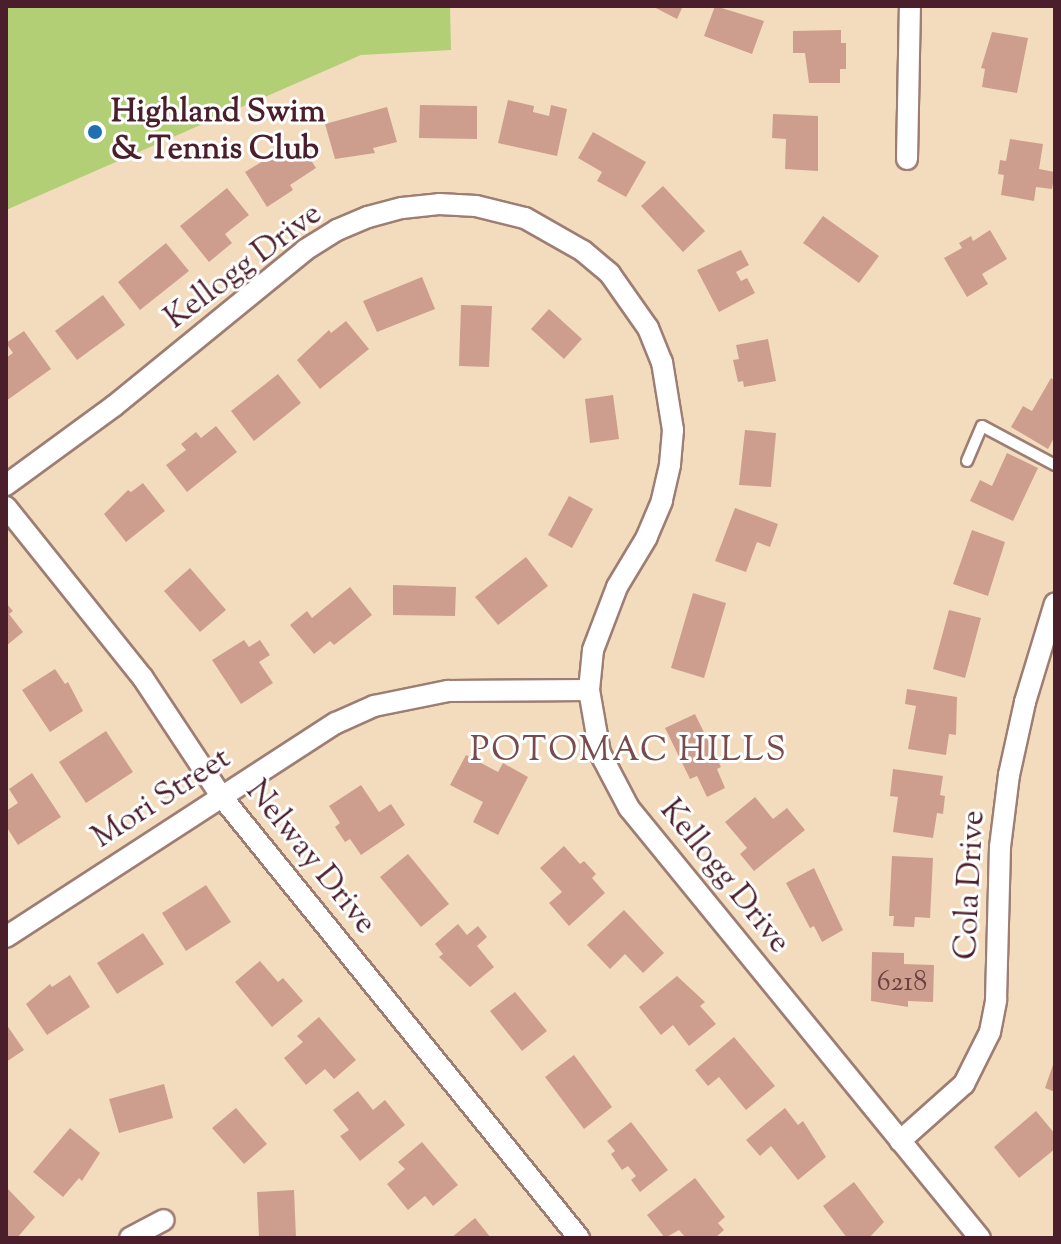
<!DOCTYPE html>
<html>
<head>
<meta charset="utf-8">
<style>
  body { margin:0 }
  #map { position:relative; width:1061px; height:1244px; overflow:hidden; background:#f3dcbe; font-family:"Sorts Mill Goudy",serif }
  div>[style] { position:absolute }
  .green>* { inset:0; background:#b2cf76 }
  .building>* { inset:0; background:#cd9e8d }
  .roads { filter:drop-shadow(2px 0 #9e7e74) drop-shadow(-2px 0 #9e7e74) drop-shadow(0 2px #9e7e74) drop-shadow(0 -2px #9e7e74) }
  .lane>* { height:10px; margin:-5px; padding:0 5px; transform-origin:5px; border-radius:5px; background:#fff }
  .street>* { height:20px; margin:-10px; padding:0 10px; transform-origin:10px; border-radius:10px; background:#fff }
  .dots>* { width:22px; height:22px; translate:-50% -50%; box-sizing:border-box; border:4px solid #fff; border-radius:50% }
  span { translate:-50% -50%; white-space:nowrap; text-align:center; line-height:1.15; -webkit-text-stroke:6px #fff; paint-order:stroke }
  .number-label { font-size:28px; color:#6b3f44 }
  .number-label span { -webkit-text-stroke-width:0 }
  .poi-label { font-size:32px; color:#4a1f2b; font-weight:700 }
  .left { translate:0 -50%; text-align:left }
  .street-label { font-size:32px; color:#4a1f2b }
  .neighbourhood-label { font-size:34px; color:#784b4d; letter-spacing:2px }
  .frame { position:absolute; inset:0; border:8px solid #4a1f2b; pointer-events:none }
</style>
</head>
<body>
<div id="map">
  <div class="green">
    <div style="clip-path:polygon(6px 6px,450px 6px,451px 50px,361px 55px,6px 210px)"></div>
  </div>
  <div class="building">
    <div style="clip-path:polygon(652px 6px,683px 6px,677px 19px)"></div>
    <div style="clip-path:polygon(715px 6px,764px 21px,752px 54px,704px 36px)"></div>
    <div style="clip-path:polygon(841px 30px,841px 43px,846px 43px,846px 69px,840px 69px,840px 83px,809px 83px,805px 53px,793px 53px,793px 31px)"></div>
    <div style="clip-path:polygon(992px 32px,1028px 38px,1017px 93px,982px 87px,985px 69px,981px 68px)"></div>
    <div style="clip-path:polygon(508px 100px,534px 106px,533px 112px,549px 116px,551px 105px,567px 109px,557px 156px,498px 143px)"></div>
    <div style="clip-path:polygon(420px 105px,477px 106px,477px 139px,419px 138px)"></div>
    <div style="clip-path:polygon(387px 107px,397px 142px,373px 148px,375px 153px,335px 159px,325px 124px)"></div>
    <div style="clip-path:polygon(773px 114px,818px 116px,818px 171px,785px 169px,786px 139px,772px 138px)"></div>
    <div style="clip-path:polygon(593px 132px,646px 162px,626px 197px,597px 181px,602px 172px,578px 158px)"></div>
    <div style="clip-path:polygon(1010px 139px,1043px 144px,1039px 169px,1055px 172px,1052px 189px,1036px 187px,1034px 201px,1001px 195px,1004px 175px,998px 174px,1000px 160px,1006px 161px)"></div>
    <div style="clip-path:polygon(298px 140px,316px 168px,290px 185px,293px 190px,267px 207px,245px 172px)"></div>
    <div style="clip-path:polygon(663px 186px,705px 231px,683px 252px,641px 206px)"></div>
    <div style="clip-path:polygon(227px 188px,249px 215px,225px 234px,232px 243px,209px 262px,180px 226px)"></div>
    <div style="clip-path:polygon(823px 216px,879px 256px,859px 283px,803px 243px)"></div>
    <div style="clip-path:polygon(990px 230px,1007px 259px,982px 274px,988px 284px,967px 297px,944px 258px,962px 248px,959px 243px,971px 236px,973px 241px)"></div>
    <div style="clip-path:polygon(166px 243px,189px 271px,140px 310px,118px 282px)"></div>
    <div style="clip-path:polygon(741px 250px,749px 265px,736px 272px,741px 281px,747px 278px,755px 293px,719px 312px,697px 270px)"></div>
    <div style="clip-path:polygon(422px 277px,435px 309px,377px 332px,363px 301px)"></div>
    <div style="clip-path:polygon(103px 295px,125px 325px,77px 360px,55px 331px)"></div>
    <div style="clip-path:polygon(461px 305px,492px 306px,489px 367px,459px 366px)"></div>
    <div style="clip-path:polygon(549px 309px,582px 339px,564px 359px,531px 329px)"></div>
    <div style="clip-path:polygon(346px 321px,369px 349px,320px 389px,297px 360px,329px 330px,331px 333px)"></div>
    <div style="clip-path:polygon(24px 331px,51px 369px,6px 401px,6px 358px,13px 353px,6px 343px)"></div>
    <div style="clip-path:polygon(768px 339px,776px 381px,744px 387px,743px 381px,738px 382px,733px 360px,739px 359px,736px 345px)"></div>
    <div style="clip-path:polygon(278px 374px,301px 403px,254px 441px,231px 411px)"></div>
    <div style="clip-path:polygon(1051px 378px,1055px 381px,1055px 436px,1048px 449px,1011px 427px,1023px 406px,1032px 411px)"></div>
    <div style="clip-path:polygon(613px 395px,619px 439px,590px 443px,585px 399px)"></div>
    <div style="clip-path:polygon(216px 426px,237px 452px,187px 492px,166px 465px,186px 450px,181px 444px,196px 432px,201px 438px)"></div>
    <div style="clip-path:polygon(745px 430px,776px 433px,771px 487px,739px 485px)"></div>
    <div style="clip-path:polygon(1007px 453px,1038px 468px,1013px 521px,970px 501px,980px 480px,992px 486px)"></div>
    <div style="clip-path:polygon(143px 483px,165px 511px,126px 542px,104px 514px,128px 490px,131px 492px)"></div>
    <div style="clip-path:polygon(569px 496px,593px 509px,572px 548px,548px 535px)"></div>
    <div style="clip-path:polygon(735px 508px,778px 524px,770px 547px,757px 542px,746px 572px,715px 561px)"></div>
    <div style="clip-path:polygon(972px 530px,1005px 542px,988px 596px,953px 584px)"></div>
    <div style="clip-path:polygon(526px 557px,548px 586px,498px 625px,475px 597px)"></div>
    <div style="clip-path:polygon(190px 568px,226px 610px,200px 632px,164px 591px)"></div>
    <div style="clip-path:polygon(393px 585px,456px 587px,455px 616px,393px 615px)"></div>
    <div style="clip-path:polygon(350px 587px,372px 615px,334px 645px,330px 641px,314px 654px,290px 625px,307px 611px,312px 618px)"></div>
    <div style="clip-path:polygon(693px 593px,726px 603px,704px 678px,671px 668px)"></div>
    <div style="clip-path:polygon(6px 603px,13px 611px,9px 614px,23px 632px,6px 646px)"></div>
    <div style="clip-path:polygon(949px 610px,981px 618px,965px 678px,933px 669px)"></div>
    <div style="clip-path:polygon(244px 640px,249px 647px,260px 640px,270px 655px,259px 662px,273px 683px,241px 704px,212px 660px)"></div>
    <div style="clip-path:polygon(55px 669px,65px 684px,68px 682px,83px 711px,50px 732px,22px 690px)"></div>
    <div style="clip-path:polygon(907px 689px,957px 697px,956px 735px,949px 734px,946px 755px,908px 749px,916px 706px,905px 704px)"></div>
    <div style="clip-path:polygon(695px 714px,721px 767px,717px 769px,725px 788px,707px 797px,697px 776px,690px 779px,665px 728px)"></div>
    <div style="clip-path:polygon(106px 731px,133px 772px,86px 803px,59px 762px)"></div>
    <div style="clip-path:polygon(466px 755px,498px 772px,503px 763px,528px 777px,498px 835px,473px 822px,483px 802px,450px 785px)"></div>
    <div style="clip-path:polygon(893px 769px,943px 776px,940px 795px,945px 796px,943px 814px,937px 813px,933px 838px,893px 832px,898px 797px,890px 796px)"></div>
    <div style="clip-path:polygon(32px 773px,61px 817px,18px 845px,6px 826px,6px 811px,18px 803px,9px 789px)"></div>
    <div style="clip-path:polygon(361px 785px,379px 812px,391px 804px,405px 825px,361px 855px,350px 839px,345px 842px,335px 827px,340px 823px,329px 806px)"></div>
    <div style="clip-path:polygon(755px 797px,773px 819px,787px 808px,805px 830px,754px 871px,740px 854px,747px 848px,725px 822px)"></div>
    <div style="clip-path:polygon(564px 846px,580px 864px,584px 861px,596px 874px,592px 878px,605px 893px,569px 926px,549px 903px,562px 892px,540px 868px)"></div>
    <div style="clip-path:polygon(408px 854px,449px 904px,421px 927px,380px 877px)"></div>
    <div style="clip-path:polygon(892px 856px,933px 858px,930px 918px,915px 917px,914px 927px,893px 926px,894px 916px,889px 916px)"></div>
    <div style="clip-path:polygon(814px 868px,843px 930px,822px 942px,814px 926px,810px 928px,786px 883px)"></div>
    <div style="clip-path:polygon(206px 885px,231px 922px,186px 951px,162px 913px)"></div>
    <div style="clip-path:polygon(624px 910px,664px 953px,643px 973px,625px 954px,610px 969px,587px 945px)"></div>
    <div style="clip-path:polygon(458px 924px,467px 935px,478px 926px,487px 937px,477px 946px,494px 967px,470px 987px,439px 957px,443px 954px,435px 944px)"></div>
    <div style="clip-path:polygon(143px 933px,164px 964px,117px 994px,97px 963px)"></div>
    <div style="clip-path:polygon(872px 952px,904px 953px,904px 964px,934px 965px,933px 1002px,908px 1001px,908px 1007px,871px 1001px)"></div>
    <div style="clip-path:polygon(260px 961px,278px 982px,283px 978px,303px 1001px,272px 1027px,235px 982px)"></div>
    <div style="clip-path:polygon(70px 975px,90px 1007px,47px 1035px,26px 1004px,50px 984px,52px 987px)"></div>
    <div style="clip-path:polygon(677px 976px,705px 1002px,700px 1006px,716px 1024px,689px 1046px,673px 1025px,661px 1035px,639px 1007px)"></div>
    <div style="clip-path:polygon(515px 992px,547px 1031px,522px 1051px,490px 1011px)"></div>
    <div style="clip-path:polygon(319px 1017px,356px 1060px,334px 1079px,325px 1069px,306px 1085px,284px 1058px,303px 1042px,297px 1036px)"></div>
    <div style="clip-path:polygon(6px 1024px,24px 1050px,6px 1062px)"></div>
    <div style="clip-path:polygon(734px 1037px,775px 1086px,746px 1110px,719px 1077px,708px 1086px,695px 1070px)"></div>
    <div style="clip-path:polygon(574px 1055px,612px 1107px,584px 1129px,545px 1077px)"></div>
    <div style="clip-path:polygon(1055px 1059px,1055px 1092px,1045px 1088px)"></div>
    <div style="clip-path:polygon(164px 1084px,173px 1118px,119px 1133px,109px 1099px)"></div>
    <div style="clip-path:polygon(358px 1091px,373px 1110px,385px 1100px,405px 1125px,360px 1161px,340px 1136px,349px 1130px,333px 1110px)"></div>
    <div style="clip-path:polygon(236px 1108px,267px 1144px,244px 1164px,212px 1128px)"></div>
    <div style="clip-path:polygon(785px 1108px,798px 1125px,803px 1121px,826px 1157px,798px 1180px,771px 1146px,760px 1156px,746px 1140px)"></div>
    <div style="clip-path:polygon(1036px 1111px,1055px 1134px,1055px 1149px,1019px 1178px,994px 1147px)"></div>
    <div style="clip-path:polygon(631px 1122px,668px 1170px,640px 1192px,631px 1180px,636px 1176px,628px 1166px,622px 1170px,611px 1154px,615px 1151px,607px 1141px)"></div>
    <div style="clip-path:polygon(70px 1128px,100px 1153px,82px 1181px,79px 1178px,63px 1197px,33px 1172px)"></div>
    <div style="clip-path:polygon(422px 1142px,458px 1185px,433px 1206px,425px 1196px,408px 1210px,387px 1184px,405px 1169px,398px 1162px)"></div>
    <div style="clip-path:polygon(695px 1178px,725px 1217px,718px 1223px,724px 1230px,715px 1238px,686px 1238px,679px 1230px,665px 1238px,647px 1215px)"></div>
    <div style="clip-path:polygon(854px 1182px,884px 1222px,869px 1238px,847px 1238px,823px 1206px)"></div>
    <div style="clip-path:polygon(6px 1187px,35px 1217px,17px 1238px,6px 1238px)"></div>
    <div style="clip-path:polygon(294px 1190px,296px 1238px,259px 1238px,257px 1192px)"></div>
    <div style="clip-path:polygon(475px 1218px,491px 1238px,451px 1238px)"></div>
  </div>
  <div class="roads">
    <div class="lane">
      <div style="left:967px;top:461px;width:38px;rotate:-67deg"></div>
      <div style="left:982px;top:426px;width:83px;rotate:28.1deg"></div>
    </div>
    <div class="street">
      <div style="left:907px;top:159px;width:153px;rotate:-88.9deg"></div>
      <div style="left:6px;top:485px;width:134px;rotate:-36.2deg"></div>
      <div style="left:114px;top:406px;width:247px;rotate:-39.2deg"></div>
      <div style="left:305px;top:250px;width:38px;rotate:-32deg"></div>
      <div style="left:337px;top:230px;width:34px;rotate:-23deg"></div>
      <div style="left:368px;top:217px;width:35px;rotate:-15deg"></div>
      <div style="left:402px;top:208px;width:37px;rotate:-6deg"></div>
      <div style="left:439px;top:204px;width:37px;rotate:3deg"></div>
      <div style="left:476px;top:206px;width:50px;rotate:13.8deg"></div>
      <div style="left:525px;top:218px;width:67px;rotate:29.6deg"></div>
      <div style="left:583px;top:251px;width:35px;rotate:40deg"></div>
      <div style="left:610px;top:274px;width:66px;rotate:54.9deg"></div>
      <div style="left:648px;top:328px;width:37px;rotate:68deg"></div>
      <div style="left:662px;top:362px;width:69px;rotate:80.8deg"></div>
      <div style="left:673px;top:430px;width:35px;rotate:95deg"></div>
      <div style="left:670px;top:465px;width:37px;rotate:103deg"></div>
      <div style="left:662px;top:501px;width:39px;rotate:113deg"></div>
      <div style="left:647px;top:537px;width:58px;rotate:121deg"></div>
      <div style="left:617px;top:587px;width:67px;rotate:110.9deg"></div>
      <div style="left:593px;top:650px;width:40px;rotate:95.7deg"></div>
      <div style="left:589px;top:690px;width:64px;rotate:80.1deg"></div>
      <div style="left:600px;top:753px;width:62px;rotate:62.2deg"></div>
      <div style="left:629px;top:808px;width:555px;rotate:50.78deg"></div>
      <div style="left:6px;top:507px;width:219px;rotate:51.3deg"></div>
      <div style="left:143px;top:678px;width:141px;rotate:56.5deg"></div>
      <div style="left:221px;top:796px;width:569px;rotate:50.99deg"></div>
      <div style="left:6px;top:937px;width:393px;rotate:-33deg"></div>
      <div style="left:336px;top:723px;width:42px;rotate:-24.1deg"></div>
      <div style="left:374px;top:706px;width:76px;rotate:-11.5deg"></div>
      <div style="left:448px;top:691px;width:141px;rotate:-0.4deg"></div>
      <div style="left:900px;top:1141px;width:86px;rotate:-41.7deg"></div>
      <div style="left:964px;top:1084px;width:58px;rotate:-63.4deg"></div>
      <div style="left:990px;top:1032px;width:33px;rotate:-79deg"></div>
      <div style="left:996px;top:1000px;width:153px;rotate:-88.5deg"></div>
      <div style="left:1000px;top:847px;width:73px;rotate:-82.9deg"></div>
      <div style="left:1009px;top:775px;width:75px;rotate:-77.6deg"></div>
      <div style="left:1025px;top:702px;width:103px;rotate:-73.1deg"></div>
      <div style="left:130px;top:1238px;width:38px;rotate:-28deg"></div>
    </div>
  </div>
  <div class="dots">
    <div style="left:95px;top:132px;background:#1f6fb2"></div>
  </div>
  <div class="number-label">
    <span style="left:902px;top:983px">6218</span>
  </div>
  <div class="poi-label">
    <span class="left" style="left:111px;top:132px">Highland Swim<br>&amp; Tennis Club</span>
  </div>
  <div class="street-label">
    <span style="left:244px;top:267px;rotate:-37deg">Kellogg Drive</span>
    <span style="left:162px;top:799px;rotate:-33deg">Mori Street</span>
    <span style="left:310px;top:858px;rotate:51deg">Nelway Drive</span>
    <span style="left:724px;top:877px;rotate:51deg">Kellogg Drive</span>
    <span style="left:971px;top:885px;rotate:-87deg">Cola Drive</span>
  </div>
  <div class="neighbourhood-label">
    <span style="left:629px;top:752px">POTOMAC HILLS</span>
  </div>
  <div class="frame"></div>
</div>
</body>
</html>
